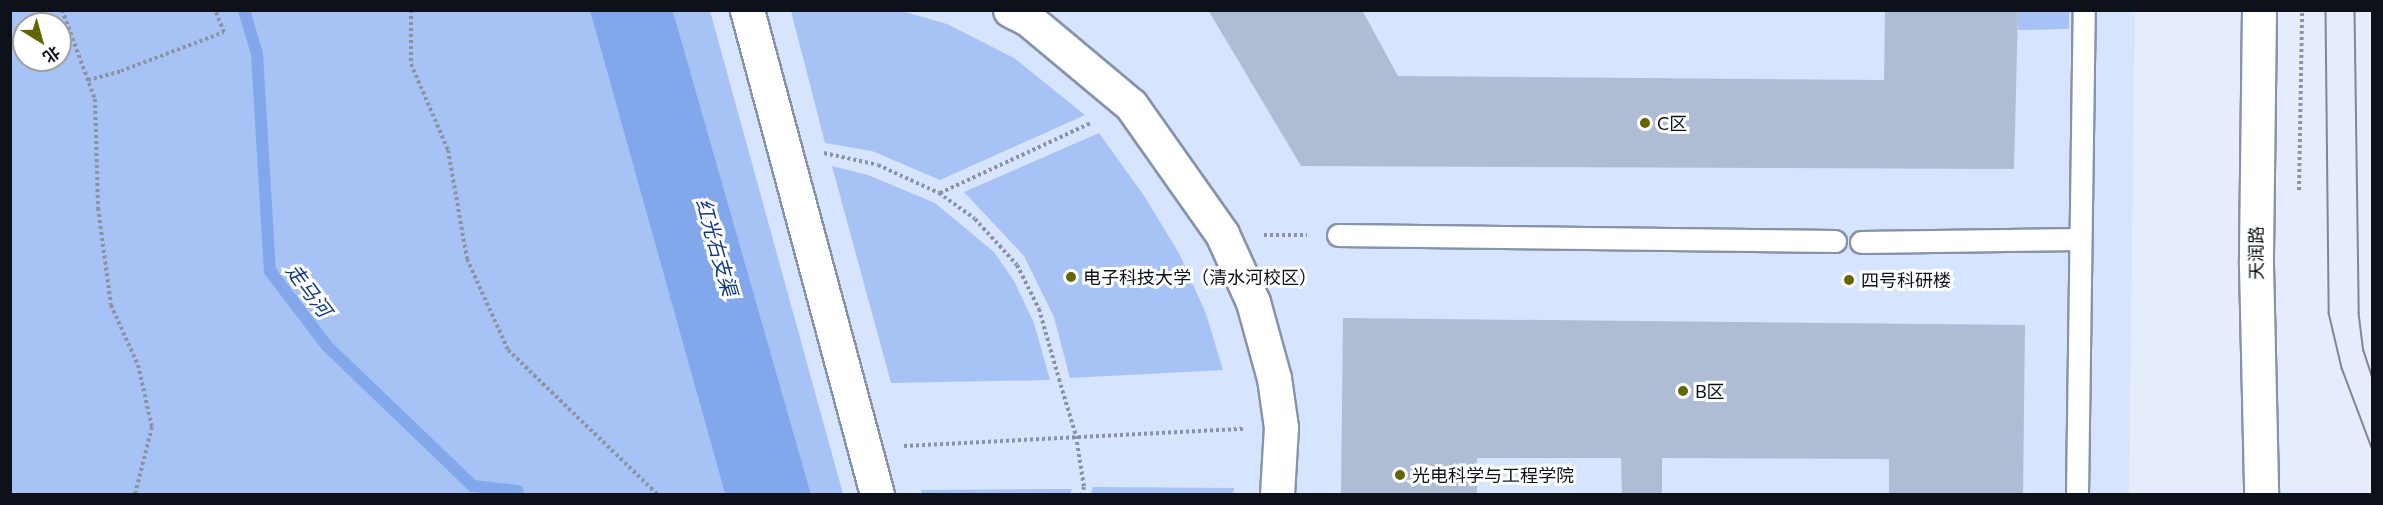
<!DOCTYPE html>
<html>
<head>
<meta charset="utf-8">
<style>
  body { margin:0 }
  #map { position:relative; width:2383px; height:505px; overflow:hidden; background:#e5edfd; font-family:Commissioner,"Noto Sans SC",sans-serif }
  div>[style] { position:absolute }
  .built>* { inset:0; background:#d6e4fe }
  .green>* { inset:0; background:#a7c2f5 }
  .water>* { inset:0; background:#83a7eb }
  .stream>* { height:12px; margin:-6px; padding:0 6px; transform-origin:6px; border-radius:6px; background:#83a7eb }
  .building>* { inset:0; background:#aebcd4 }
  .path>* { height:4px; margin-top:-2px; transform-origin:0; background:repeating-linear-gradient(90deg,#8c93a0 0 3px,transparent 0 6px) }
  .roads { filter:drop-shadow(2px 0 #8793ab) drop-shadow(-2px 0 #8793ab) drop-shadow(0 2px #8793ab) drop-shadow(0 -2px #8793ab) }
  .lane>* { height:21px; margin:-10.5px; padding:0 10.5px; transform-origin:10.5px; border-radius:10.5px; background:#fff }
  .street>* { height:33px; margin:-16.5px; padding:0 16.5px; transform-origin:16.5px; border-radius:16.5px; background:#fff }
  .primary>* { height:33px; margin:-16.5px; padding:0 16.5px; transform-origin:16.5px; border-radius:16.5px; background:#fff }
  .tram>* { height:1.5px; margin:-0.75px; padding:0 0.75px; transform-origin:0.75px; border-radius:0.75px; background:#808693 }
  .dots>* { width:16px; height:16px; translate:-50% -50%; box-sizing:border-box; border:3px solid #fff; border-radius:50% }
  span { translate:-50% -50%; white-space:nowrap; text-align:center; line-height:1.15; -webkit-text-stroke:6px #fff; paint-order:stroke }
  .poi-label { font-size:18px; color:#0d121a }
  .left { translate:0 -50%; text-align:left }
  .street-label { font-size:18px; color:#0d121a }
  .water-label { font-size:20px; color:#113885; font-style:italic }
  .frame { position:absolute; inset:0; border:12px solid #0d121a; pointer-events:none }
  .north { position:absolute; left:12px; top:12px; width:60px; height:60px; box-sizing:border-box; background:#fff; border:2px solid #9ea0a3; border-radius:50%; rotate:143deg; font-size:16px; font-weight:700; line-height:24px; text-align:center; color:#0d121a }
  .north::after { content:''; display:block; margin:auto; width:21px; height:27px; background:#626601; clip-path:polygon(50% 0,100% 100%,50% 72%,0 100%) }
</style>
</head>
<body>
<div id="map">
  <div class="built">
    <div style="clip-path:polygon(evenodd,10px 11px,2135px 11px,2129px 494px,11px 494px,10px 11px,24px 24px,60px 24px,60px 60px,24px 60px,24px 24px)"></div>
  </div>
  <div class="green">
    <div style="clip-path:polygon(evenodd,10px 11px,590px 11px,725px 494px,11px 494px,10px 11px,24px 24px,60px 24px,60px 60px,24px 60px,24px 24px)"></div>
    <div style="clip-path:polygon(673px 11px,710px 11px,843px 494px,811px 494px)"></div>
    <div style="clip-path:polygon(791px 11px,902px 11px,947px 24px,1014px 58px,1085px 115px,940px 180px,872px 151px,825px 143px)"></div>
    <div style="clip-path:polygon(2018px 11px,2069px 11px,2069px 29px,2018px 30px)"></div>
    <div style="clip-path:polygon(1099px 133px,1145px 197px,1180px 255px,1206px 314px,1223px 370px,1070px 378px,1054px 317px,1024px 256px,964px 192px)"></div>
    <div style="clip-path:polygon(832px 166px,868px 175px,935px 203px,994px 252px,1014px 281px,1034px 323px,1050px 380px,891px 383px)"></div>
    <div style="clip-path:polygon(1093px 487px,1234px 488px,1233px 494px,1091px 494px)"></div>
    <div style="clip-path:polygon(1072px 489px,1070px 494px,922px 494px,921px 490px)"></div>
  </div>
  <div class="water">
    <div style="clip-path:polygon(590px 11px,673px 11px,811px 494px,725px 494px)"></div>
  </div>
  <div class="stream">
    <div style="left:244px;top:10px;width:46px;rotate:73.5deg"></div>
    <div style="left:257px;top:54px;width:217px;rotate:86.6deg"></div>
    <div style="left:270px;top:271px;width:94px;rotate:52.8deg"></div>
    <div style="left:327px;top:346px;width:202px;rotate:43.8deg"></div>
    <div style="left:473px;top:486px;width:45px;rotate:6.3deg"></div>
  </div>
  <div class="building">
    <div style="clip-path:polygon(1208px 10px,1362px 10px,1398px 76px,1884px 80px,1885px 10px,2018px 10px,2014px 169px,1301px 166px)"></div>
    <div style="clip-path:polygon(1343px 318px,2025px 325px,2023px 495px,1889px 495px,1889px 459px,1662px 458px,1662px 495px,1622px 495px,1621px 458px,1477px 458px,1477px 495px,1341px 495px)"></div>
  </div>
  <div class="path">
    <div style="left:62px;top:10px;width:95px;rotate:69.7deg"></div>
    <div style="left:95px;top:99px;width:109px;rotate:88.4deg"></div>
    <div style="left:98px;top:208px;width:98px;rotate:82.4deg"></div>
    <div style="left:111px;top:305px;width:66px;rotate:65.8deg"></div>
    <div style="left:138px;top:365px;width:64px;rotate:77.3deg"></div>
    <div style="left:152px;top:427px;width:69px;rotate:104.2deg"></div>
    <div style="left:411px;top:10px;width:54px;rotate:90deg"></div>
    <div style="left:411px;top:64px;width:94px;rotate:66.7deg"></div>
    <div style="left:448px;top:150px;width:111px;rotate:80.1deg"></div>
    <div style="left:467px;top:259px;width:100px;rotate:65.7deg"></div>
    <div style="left:508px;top:350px;width:207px;rotate:44deg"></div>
    <div style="left:88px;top:80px;width:34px;rotate:-15deg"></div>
    <div style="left:121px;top:71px;width:110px;rotate:-20.7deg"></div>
    <div style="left:224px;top:32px;width:24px;rotate:-112deg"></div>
    <div style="left:824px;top:153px;width:55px;rotate:12.5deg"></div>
    <div style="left:878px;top:165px;width:67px;rotate:24.7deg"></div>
    <div style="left:939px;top:193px;width:44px;rotate:35.8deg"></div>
    <div style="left:975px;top:219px;width:62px;rotate:47.6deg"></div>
    <div style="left:1017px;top:265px;width:49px;rotate:63.4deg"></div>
    <div style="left:1039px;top:309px;width:73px;rotate:74.1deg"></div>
    <div style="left:1059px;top:379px;width:59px;rotate:73.4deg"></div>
    <div style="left:1076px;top:436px;width:52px;rotate:81.1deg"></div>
    <div style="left:1084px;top:487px;width:7px;rotate:106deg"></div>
    <div style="left:2299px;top:190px;width:180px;rotate:-89deg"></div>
    <div style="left:940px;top:193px;width:166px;rotate:-24.9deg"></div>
    <div style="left:1264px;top:235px;width:43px"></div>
    <div style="left:904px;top:446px;width:340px;rotate:-2.9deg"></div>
  </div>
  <div class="roads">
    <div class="lane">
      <div style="left:1338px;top:235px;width:497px;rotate:0.7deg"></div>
      <div style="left:1861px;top:242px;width:218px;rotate:-0.8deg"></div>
      <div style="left:2077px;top:494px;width:484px;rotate:-89.2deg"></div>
    </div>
    <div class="street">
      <div style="left:747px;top:10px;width:501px;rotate:74.97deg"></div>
      <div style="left:1010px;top:10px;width:20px;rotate:27deg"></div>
      <div style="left:1028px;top:19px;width:134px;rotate:39.9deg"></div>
      <div style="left:1131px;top:105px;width:158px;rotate:54.8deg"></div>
      <div style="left:1222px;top:234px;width:75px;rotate:65.5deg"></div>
      <div style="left:1253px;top:302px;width:79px;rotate:74.6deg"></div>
      <div style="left:1274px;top:378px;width:49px;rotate:81.9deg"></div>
      <div style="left:1281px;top:427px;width:67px;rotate:93.4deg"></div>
    </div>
    <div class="primary">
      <div style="left:2259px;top:10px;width:255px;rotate:90.7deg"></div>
      <div style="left:2256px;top:265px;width:229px;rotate:88.7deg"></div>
    </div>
  </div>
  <div class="tram">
    <div style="left:2326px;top:10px;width:303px;rotate:89.4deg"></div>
    <div style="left:2329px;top:313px;width:57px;rotate:76.7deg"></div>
    <div style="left:2342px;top:368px;width:85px;rotate:69.4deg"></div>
    <div style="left:2355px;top:10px;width:303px;rotate:89.2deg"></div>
    <div style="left:2359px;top:313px;width:38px;rotate:83deg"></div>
    <div style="left:2364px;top:351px;width:26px;rotate:72deg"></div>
  </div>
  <div class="dots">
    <div style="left:1645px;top:123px;background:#626601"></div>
    <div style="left:1071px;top:277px;background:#626601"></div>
    <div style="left:1849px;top:280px;background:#626601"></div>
    <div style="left:1683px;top:391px;background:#626601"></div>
    <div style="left:1400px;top:475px;background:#626601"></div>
  </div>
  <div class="poi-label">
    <span class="left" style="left:1657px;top:123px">C区</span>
    <span class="left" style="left:1083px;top:277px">电子科技大学（清水河校区）</span>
    <span class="left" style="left:1861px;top:280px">四号科研楼</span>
    <span class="left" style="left:1695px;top:391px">B区</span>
    <span class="left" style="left:1412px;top:475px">光电科学与工程学院</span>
  </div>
  <div class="street-label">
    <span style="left:2256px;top:253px;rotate:-90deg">天润路</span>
  </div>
  <div class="water-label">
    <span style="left:717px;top:247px;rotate:74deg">红光右支渠</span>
    <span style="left:309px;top:290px;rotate:53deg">走马河</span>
  </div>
  <div class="frame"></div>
  <div class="north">北</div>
</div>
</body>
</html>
